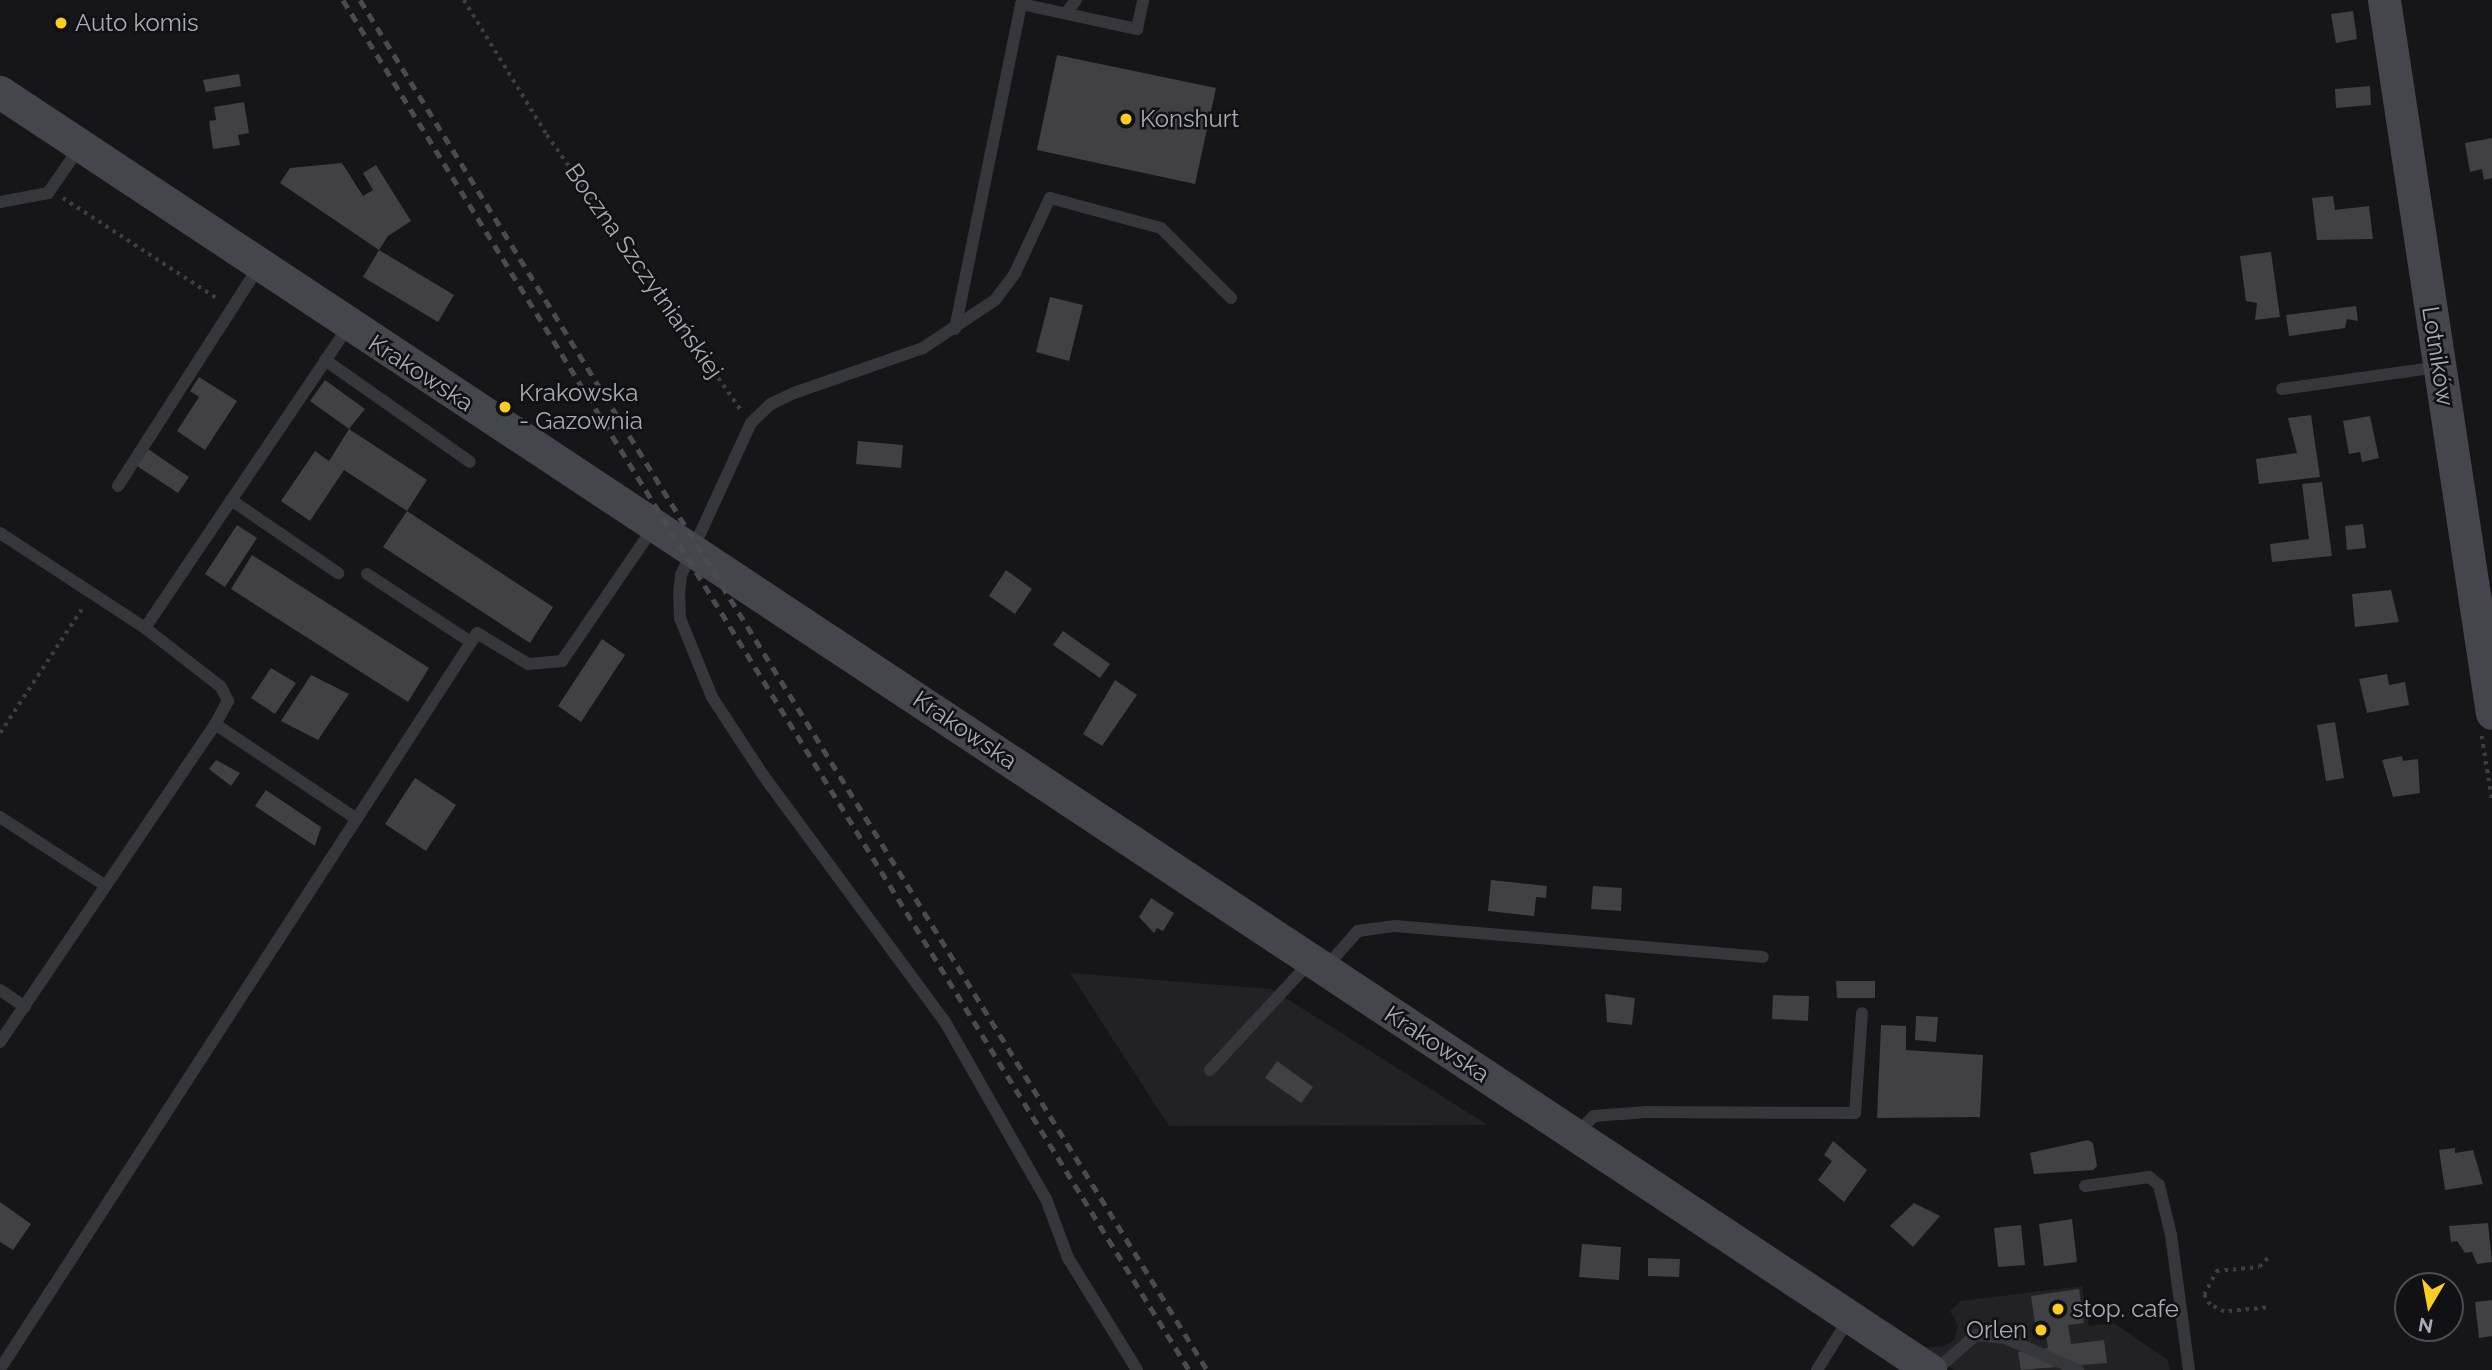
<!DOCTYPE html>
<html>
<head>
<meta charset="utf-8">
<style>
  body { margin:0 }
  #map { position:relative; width:2492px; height:1370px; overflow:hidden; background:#161618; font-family:Raleway,sans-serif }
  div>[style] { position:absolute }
  .built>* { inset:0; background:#222225 }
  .building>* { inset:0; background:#404045 }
  .path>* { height:3.5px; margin-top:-1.75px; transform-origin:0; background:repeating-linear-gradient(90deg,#3c3e44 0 3.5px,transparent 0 8.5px) }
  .lane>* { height:12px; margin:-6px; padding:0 6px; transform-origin:6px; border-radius:6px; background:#36373d }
  .secondary>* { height:33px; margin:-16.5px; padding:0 16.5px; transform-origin:16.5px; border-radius:16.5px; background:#44454d }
  .rail>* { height:5px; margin-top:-2.5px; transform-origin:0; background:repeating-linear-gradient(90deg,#494a52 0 9px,transparent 0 16px) }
  .dots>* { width:19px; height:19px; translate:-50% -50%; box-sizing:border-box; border:4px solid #111113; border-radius:50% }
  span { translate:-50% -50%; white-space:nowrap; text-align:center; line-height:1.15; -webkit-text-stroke:5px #111113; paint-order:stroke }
  .poi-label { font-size:24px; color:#a7aab8 }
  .left { translate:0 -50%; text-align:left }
  .right { translate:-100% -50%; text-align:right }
  .street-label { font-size:24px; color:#a7aab8 }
  .north { position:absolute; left:2394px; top:1272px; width:70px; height:70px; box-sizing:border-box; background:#111113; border:2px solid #4d4e55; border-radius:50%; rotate:190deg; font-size:19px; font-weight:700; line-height:28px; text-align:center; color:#a7aab8 }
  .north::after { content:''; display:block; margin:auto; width:24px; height:32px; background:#facc2b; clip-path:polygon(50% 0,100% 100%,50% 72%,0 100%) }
</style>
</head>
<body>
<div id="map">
  <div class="built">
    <div style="clip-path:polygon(1070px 973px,1271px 989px,1488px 1125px,1169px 1126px)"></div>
    <div style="clip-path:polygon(2082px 1286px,2089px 1326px,2114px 1323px,2168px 1360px,2170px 1370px,1954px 1370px,1919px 1348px,1944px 1346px,1954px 1340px,1958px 1326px,1950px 1311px,1961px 1301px)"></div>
  </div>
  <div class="building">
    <div style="clip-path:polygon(2353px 11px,2357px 39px,2336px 43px,2331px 14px)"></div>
    <div style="clip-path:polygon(1057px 55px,1216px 88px,1195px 184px,1037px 150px)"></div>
    <div style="clip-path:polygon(239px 74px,241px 86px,206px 92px,203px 80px)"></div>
    <div style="clip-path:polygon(2370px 86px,2371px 105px,2336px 108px,2335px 89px)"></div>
    <div style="clip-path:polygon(244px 102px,249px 133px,238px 135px,240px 145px,213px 149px,209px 121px,216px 120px,214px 107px)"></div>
    <div style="clip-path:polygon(2492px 138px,2492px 178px,2484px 180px,2482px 169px,2470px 172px,2465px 143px)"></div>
    <div style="clip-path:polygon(342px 163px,363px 196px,373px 190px,363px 173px,376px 165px,411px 221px,388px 236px,379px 250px,280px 183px,290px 168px)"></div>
    <div style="clip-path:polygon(2333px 196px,2335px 210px,2369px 206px,2373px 239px,2317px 240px,2312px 198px)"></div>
    <div style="clip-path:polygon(379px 250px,454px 295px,438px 322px,363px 277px)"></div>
    <div style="clip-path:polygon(2271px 252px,2280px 317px,2255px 320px,2257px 303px,2246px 301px,2240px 256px)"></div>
    <div style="clip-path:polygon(1050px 297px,1083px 305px,1069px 361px,1036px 352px)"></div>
    <div style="clip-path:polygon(2356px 306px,2358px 321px,2347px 319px,2345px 328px,2289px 336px,2286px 315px)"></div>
    <div style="clip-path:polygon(199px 377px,237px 401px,205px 450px,177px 431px,199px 397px,190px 391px)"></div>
    <div style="clip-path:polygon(325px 380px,365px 409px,349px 429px,310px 401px)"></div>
    <div style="clip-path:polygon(2311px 415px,2320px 477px,2259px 484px,2256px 459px,2297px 453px,2288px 418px)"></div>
    <div style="clip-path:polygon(2370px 416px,2379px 458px,2362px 462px,2360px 452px,2349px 454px,2343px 421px)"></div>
    <div style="clip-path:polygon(349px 429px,427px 480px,407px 511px,344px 470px,310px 521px,281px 501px,315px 451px,329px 461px)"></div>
    <div style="clip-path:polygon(858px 441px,903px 445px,901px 468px,856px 464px)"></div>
    <div style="clip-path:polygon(148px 449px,189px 477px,178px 493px,137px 466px)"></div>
    <div style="clip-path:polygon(2322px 482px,2332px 556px,2272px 562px,2270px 544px,2309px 539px,2302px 484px)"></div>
    <div style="clip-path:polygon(407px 511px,553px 607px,530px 643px,383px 547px)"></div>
    <div style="clip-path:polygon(2363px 524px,2366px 548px,2347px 550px,2345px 526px)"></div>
    <div style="clip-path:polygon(237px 525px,257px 538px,225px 587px,205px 574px)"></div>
    <div style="clip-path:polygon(252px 555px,429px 668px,408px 702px,231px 589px)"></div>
    <div style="clip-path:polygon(1006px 570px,1032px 589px,1015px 614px,989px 596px)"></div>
    <div style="clip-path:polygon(2391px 590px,2399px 622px,2355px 627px,2352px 594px)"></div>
    <div style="clip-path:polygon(1063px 631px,1110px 664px,1100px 678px,1053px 645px)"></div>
    <div style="clip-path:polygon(602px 639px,625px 655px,581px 722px,558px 706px)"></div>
    <div style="clip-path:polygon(271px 668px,296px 683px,275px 714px,251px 698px)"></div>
    <div style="clip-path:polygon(2387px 674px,2389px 685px,2405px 682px,2409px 705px,2367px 713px,2359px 679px)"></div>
    <div style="clip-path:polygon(311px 675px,349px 694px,318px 740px,281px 721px)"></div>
    <div style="clip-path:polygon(1115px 680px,1137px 695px,1102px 746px,1083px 734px)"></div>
    <div style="clip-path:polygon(2335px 722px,2344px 778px,2326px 781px,2317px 725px)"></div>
    <div style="clip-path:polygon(2402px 756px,2403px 761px,2418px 759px,2420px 793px,2393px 797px,2382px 760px)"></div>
    <div style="clip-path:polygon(216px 760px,240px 773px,231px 786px,209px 769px)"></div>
    <div style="clip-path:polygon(415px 778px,456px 805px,426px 851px,385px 824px)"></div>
    <div style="clip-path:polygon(266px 790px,321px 827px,315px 846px,255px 806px)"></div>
    <div style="clip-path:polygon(1491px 880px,1547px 886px,1546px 898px,1536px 897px,1534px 916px,1488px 911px)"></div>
    <div style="clip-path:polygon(1593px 886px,1622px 888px,1621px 911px,1591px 909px)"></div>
    <div style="clip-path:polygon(1151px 898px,1174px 913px,1163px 931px,1157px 928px,1154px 933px,1139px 917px)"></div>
    <div style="clip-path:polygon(1836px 981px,1875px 981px,1875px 998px,1837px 998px)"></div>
    <div style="clip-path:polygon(1605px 994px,1635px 998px,1632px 1025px,1607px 1022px)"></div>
    <div style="clip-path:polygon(1773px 995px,1809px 996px,1808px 1021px,1772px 1019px)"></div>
    <div style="clip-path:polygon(1916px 1016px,1938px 1017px,1936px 1042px,1915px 1040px)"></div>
    <div style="clip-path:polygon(1881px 1025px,1906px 1026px,1906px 1050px,1983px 1055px,1980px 1117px,1877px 1118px)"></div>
    <div style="clip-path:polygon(1277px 1061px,1313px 1087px,1301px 1103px,1265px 1078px)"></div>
    <div style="clip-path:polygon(2088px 1140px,2093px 1143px,2097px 1166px,2093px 1170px,2034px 1174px,2030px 1153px)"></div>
    <div style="clip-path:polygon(1833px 1141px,1867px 1170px,1844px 1202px,1818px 1180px,1832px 1161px,1824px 1155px)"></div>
    <div style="clip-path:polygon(2455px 1148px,2455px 1153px,2473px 1150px,2483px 1184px,2445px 1190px,2439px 1150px)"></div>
    <div style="clip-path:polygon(0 1202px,31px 1224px,13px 1250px,0 1242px)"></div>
    <div style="clip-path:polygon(1914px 1203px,1940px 1216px,1913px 1247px,1890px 1226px)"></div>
    <div style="clip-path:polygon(2072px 1219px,2077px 1262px,2044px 1266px,2039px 1224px)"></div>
    <div style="clip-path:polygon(2488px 1223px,2492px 1262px,2477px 1264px,2472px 1252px,2465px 1253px,2457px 1241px,2451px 1242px,2449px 1226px)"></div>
    <div style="clip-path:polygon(2021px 1225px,2025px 1265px,1998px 1267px,1994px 1228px)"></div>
    <div style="clip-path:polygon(1582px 1244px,1621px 1247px,1619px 1280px,1579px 1277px)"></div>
    <div style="clip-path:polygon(1648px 1258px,1680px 1259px,1679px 1277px,1648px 1276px)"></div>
    <div style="clip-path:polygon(2079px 1289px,2084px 1323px,2068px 1325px,2071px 1344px,2104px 1340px,2107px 1363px,2021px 1370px,2018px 1352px,2048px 1348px,2045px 1329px,2036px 1330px,2031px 1296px)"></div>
    <div style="clip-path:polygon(2492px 1300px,2492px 1336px,2479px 1338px,2475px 1302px)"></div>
  </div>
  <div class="path">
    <div style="left:464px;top:0;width:158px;rotate:58.4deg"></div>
    <div style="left:547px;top:135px;width:337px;rotate:54.8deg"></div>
    <div style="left:63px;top:198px;width:185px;rotate:33.1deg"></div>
    <div style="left:0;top:733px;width:151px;rotate:-56.6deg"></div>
    <div style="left:2482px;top:736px;width:65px;rotate:81.1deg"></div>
    <div style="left:2266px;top:1308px;width:42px;rotate:174.6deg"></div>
    <div style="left:2224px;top:1312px;width:16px;rotate:-153deg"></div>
    <div style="left:2210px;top:1305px;width:12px;rotate:-121deg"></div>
    <div style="left:2204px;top:1295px;width:27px;rotate:-63deg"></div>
    <div style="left:2216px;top:1271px;width:43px;rotate:-5.3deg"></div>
    <div style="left:2259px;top:1267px;width:13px;rotate:-45deg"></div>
  </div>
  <div class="lane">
    <div style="left:1066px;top:13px;width:16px;rotate:-52deg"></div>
    <div style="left:0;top:202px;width:49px;rotate:-10.6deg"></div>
    <div style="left:48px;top:193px;width:56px;rotate:-55.2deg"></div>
    <div style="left:955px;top:329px;width:332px;rotate:-78.5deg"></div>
    <div style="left:1021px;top:4px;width:119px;rotate:12.2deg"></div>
    <div style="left:1137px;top:29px;width:30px;rotate:-78deg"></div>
    <div style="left:325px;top:360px;width:177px;rotate:35.1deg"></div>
    <div style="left:2282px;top:389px;width:159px;rotate:-8deg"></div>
    <div style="left:118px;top:486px;width:261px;rotate:-57.3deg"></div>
    <div style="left:231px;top:500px;width:130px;rotate:34.3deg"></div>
    <div style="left:0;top:533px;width:173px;rotate:33.2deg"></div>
    <div style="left:145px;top:628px;width:96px;rotate:37.8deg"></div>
    <div style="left:221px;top:687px;width:16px;rotate:63deg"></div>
    <div style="left:228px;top:701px;width:26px;rotate:119deg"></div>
    <div style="left:215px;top:724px;width:167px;rotate:33.8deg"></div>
    <div style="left:367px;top:574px;width:124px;rotate:33.2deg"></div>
    <div style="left:145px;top:628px;width:365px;rotate:-56deg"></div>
    <div style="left:0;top:817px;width:126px;rotate:33.1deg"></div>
    <div style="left:1326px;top:967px;width:48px;rotate:-48.4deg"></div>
    <div style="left:1358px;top:931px;width:37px;rotate:-8deg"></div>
    <div style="left:1395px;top:926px;width:369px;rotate:4.8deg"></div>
    <div style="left:0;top:990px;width:30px;rotate:34deg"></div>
    <div style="left:0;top:1042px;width:384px;rotate:-55.9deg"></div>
    <div style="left:1210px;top:1070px;width:149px;rotate:-47.2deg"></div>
    <div style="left:1576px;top:1134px;width:25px;rotate:-45deg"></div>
    <div style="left:1594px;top:1116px;width:52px;rotate:-4.4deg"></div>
    <div style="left:1646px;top:1112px;width:209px;rotate:0.3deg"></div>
    <div style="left:1855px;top:1113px;width:100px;rotate:-86deg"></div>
    <div style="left:2085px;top:1186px;width:65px;rotate:-8deg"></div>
    <div style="left:2149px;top:1177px;width:13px;rotate:39deg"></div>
    <div style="left:2159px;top:1185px;width:51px;rotate:76.5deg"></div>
    <div style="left:2171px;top:1235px;width:136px;rotate:82.4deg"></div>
    <div style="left:0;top:1369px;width:877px;rotate:-57.05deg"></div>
    <div style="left:477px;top:633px;width:60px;rotate:31.3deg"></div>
    <div style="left:528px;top:664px;width:34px;rotate:-5deg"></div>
    <div style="left:562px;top:661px;width:161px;rotate:-55.6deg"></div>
    <div style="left:1137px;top:1370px;width:132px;rotate:-121.6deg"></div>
    <div style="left:1068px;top:1258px;width:63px;rotate:-110.4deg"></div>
    <div style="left:1046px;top:1199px;width:204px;rotate:-119.7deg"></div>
    <div style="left:945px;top:1022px;width:307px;rotate:-126.4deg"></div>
    <div style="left:763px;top:775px;width:93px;rotate:-123.2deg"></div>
    <div style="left:712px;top:697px;width:85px;rotate:-112.1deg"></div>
    <div style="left:680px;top:618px;width:23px;rotate:-92deg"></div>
    <div style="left:679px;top:595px;width:20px;rotate:-84deg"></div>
    <div style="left:681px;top:575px;width:167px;rotate:-65.3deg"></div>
    <div style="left:751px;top:423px;width:28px;rotate:-44deg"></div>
    <div style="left:771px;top:404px;width:25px;rotate:-26deg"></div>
    <div style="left:794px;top:393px;width:137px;rotate:-19.2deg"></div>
    <div style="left:923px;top:348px;width:87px;rotate:-33.7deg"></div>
    <div style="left:995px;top:300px;width:34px;rotate:-53deg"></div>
    <div style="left:1015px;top:273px;width:83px;rotate:-65deg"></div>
    <div style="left:1050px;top:198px;width:115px;rotate:15.1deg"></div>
    <div style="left:1161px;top:228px;width:99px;rotate:45deg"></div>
    <div style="left:1817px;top:1370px;width:62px;rotate:-58.1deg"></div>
    <div style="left:1936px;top:1370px;width:53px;rotate:-41.2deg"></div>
    <div style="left:1976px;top:1335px;width:29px;rotate:6deg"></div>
    <div style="left:2005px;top:1338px;width:80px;rotate:23.7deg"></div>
  </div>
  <div class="secondary">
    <div style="left:2384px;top:0;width:721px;rotate:81.39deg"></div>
    <div style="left:0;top:92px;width:2315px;rotate:33.51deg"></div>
  </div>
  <div class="rail">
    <div style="left:343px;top:0;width:1610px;rotate:58.3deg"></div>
    <div style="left:360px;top:0;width:1611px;rotate:58.27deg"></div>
  </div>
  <div class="dots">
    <div style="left:61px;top:23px;background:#facc2b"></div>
    <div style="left:1126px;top:119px;background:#facc2b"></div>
    <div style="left:505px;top:407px;background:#facc2b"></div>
    <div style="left:2058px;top:1309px;background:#facc2b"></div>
    <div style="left:2041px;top:1330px;background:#facc2b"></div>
  </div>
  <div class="poi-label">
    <span class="left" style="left:75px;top:23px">Auto komis</span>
    <span class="left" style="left:1140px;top:119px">Konshurt</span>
    <span class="left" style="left:519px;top:407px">Krakowska<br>- Gazownia</span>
    <span class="left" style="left:2072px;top:1309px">stop. cafe</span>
    <span class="right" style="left:2027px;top:1330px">Orlen</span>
  </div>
  <div class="street-label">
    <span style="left:644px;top:271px;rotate:55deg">Boczna Szczytniańskiej</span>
    <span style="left:2438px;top:356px;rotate:81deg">Lotników</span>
    <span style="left:421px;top:373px;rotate:33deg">Krakowska</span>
    <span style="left:965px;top:730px;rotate:34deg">Krakowska</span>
    <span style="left:1437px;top:1044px;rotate:33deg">Krakowska</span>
  </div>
  <div class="north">N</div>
</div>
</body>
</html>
